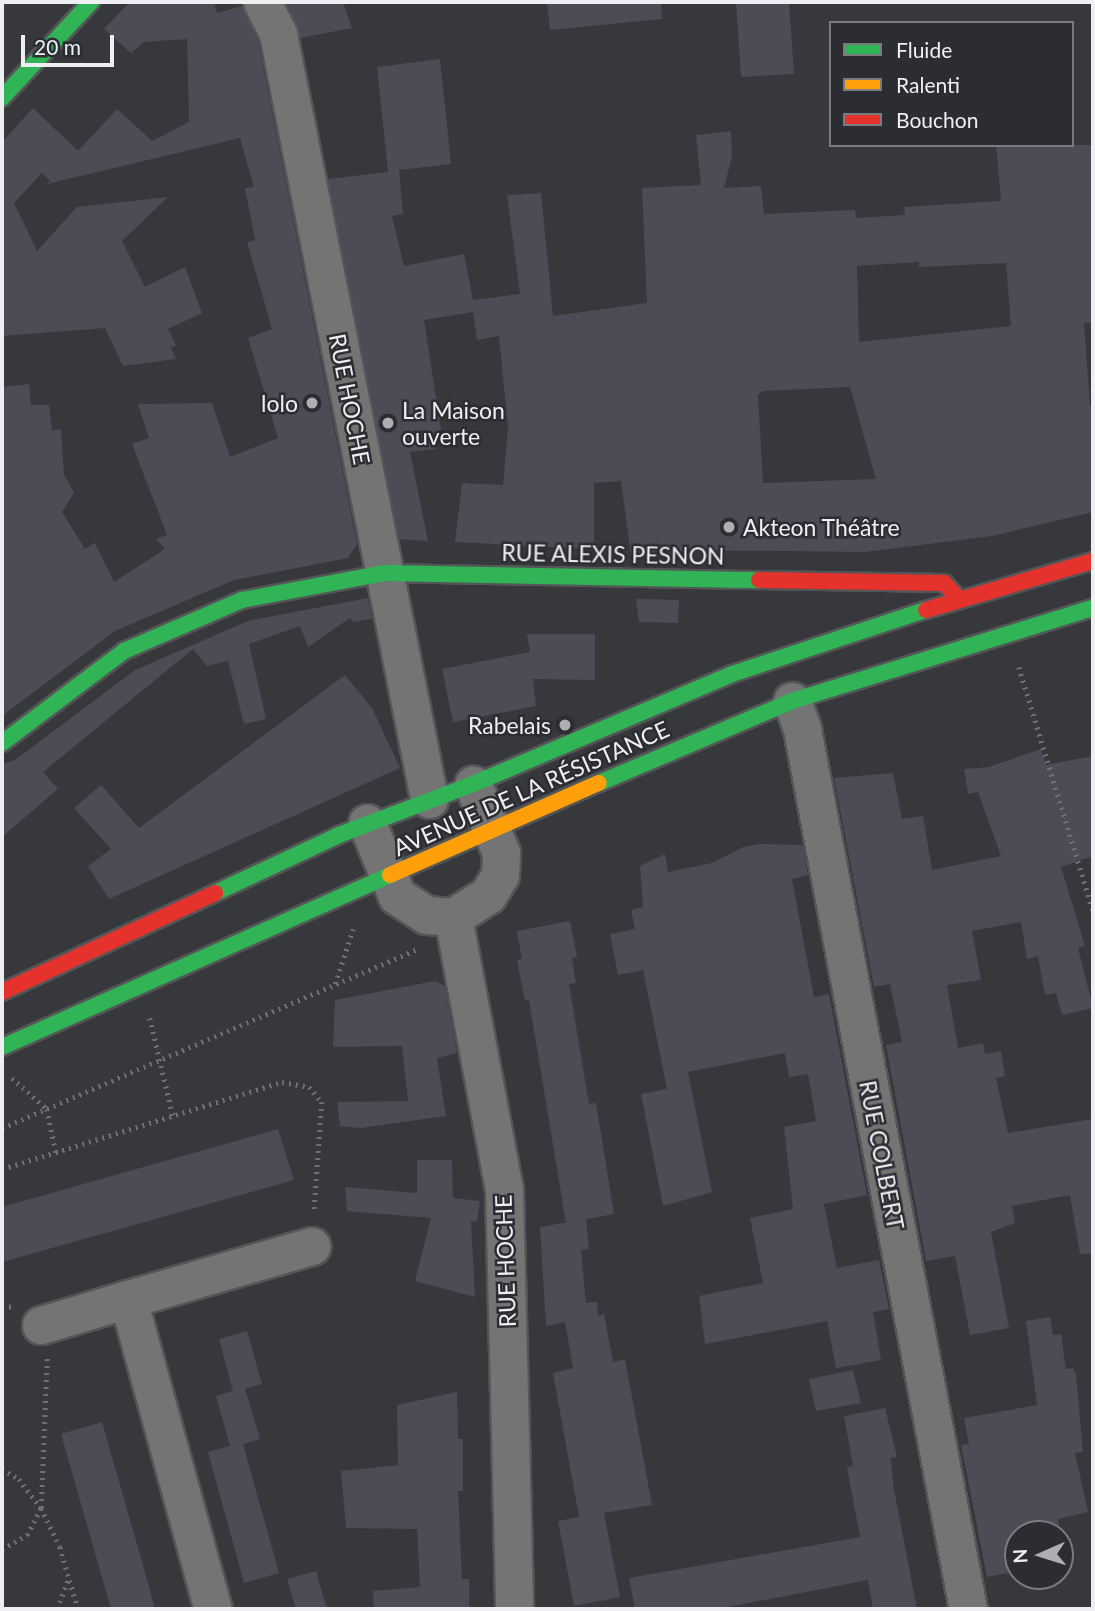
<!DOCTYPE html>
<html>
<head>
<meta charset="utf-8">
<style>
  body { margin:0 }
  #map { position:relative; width:1095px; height:1611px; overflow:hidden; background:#36383b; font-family:Lato,sans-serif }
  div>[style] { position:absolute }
  .building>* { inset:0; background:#4c4c56 }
  .path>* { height:4.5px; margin-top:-2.25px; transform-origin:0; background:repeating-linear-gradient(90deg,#707071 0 2px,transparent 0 7px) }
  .roads { filter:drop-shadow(2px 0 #545557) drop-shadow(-2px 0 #545557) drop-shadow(0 2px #545557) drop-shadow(0 -2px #545557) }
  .street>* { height:37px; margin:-18.5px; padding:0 18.5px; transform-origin:18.5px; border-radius:18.5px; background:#757474 }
  .fast>* { height:16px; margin:-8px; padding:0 8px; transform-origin:8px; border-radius:8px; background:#30b455 }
  .slow>* { height:16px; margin:-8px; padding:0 8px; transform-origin:8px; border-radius:8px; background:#ff9f0a }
  .jam>* { height:16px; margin:-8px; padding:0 8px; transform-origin:8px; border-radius:8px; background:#e5322d }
  .dots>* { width:19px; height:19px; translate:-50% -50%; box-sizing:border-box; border:4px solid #2b2d32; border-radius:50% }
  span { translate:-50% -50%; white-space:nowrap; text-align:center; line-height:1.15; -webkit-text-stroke:5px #2b2d32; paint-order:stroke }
  .street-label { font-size:23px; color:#edeff2 }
  .poi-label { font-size:23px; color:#edeff2 }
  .right { translate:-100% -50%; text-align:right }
  .left { translate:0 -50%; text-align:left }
  .frame { position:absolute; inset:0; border:4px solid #edeff2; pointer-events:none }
  .legend { position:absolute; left:829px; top:21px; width:245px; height:126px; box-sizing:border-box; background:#2b2d32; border:2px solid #797b7f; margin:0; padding:9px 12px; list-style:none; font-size:21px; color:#edeff2 }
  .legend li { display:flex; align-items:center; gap:14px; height:35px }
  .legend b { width:35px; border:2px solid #797b7f }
  .north { position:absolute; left:1004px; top:1520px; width:70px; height:70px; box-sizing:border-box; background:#2b2d32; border:2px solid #797b7f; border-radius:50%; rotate:267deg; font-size:19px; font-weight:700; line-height:28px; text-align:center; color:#edeff2 }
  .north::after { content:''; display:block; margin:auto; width:24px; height:32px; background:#adafb2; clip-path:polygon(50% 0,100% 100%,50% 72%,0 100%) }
  .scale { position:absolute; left:21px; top:35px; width:93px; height:32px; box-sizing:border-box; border:4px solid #edeff2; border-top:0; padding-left:9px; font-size:21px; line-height:24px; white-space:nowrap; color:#edeff2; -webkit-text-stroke:5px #2b2d32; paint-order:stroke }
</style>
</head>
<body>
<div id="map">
  <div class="building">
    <div style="clip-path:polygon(130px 2px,214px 2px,217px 13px,242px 6px,258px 41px,357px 544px,348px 558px,234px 580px,115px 631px,2px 716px,2px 387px,29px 384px,31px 405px,49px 405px,52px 431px,61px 429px,64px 475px,74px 493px,62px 512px,85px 549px,95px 543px,114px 582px,165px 549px,156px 539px,167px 535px,132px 444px,149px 438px,138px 404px,212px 403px,230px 457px,278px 438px,248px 338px,272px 329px,247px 242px,255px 240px,245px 188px,254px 187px,240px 138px,47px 184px,50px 181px,42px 173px,14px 203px,37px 251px,77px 207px,168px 197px,122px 241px,145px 287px,185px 267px,202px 313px,168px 329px,176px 345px,171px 348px,176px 359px,123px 366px,105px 328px,2px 336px,2px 142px,33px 108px,78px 151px,117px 109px,152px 141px,189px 122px,187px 39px,144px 42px,131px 53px,104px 29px)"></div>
    <div style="clip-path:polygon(285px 2px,343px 2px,352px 28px,300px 38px)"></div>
    <div style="clip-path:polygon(547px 2px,661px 2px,662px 19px,550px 30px)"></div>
    <div style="clip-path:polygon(736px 2px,789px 2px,794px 74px,741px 77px)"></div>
    <div style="clip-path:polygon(evenodd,440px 59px,451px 164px,399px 170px,403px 214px,392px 216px,404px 266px,464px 254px,473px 300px,520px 294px,507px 195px,541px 193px,553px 316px,647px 303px,642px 188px,701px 185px,696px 135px,731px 131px,732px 156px,724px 188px,761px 186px,764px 214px,855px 210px,856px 218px,905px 215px,904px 207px,1001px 201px,996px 145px,1093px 145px,1093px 323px,1084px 323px,1090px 406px,1093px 406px,1093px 512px,992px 536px,865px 552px,682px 550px,681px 556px,631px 556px,621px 481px,594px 483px,594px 549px,455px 542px,462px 483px,503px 485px,508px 427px,499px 336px,477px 340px,473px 312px,424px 320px,442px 436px,435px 449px,410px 452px,428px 541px,399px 539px,328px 179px,388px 172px,377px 67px,440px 59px,919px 262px,919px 267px,1006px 263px,1011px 326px,859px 342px,857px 266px,919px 262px,440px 59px,850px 387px,876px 479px,763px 483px,758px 395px,763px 391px,850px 387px)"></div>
    <div style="clip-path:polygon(368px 598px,372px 619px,353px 622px,350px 618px,308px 647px,300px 626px,249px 644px,266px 719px,244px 724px,228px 661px,207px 666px,193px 649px,43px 772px,58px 789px,2px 837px,2px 764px,15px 760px,135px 670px,248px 621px)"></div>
    <div style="clip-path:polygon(636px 599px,679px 600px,678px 623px,639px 622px)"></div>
    <div style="clip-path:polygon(527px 634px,595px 634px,595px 680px,533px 679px,536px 706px,453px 722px,442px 669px,530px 652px)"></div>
    <div style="clip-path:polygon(345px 675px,372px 708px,400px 768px,109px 899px,88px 866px,111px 849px,74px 808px,101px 785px,139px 828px)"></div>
    <div style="clip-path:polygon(1041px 749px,1046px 765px,1093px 756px,1093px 856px,1061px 867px,1085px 946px,1078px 948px,1093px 1008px,1062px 1015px,1056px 993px,1045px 995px,1038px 956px,1027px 959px,1021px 922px,972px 931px,981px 980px,947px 985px,958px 1048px,983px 1043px,985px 1054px,1001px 1051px,1005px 1076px,996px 1078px,1008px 1133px,1093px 1119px,1093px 1253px,1080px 1254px,1070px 1195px,1012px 1206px,1015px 1223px,991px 1232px,1009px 1328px,970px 1335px,955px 1256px,926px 1261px,886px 1045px,902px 1042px,890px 984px,874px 987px,834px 778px,893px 773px,902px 819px,923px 816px,932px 870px,1001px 856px,978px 792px,968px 794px,964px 769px,989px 767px)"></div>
    <div style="clip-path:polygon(760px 844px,803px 845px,808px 875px,792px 879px,814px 997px,829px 994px,867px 1195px,824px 1204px,837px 1268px,879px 1260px,889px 1309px,873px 1312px,881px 1360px,836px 1368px,827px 1321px,705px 1344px,699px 1296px,763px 1283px,750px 1218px,793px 1209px,784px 1127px,816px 1121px,808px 1074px,789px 1077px,785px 1053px,688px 1072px,712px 1192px,663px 1206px,641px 1094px,667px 1089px,643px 970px,618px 975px,610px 934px,635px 929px,631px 910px,643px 907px,640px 866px,665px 854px,668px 872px,712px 863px,743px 847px)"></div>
    <div style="clip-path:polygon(570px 921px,577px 957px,572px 958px,576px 983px,569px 984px,589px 1104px,596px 1103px,614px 1214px,566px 1223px,529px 1000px,525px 1001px,517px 960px,522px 959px,517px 931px)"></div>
    <div style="clip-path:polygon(435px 981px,445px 986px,457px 1053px,437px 1058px,446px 1116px,361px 1128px,340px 1126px,337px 1102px,408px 1101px,402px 1046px,333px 1047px,335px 1000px)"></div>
    <div style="clip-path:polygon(278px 1129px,294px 1180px,2px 1262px,2px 1207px)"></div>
    <div style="clip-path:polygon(417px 1160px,452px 1160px,453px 1198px,480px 1201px,477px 1222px,471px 1221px,475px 1297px,415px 1281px,431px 1218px,347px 1211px,345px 1187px,417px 1193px)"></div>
    <div style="clip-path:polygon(586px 1219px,589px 1249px,581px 1250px,586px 1303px,597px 1302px,598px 1316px,604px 1314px,613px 1362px,625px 1359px,652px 1505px,604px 1513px,620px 1597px,574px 1606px,558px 1521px,579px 1517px,553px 1373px,573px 1368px,565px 1322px,546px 1326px,540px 1227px)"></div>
    <div style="clip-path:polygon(1050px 1317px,1053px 1335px,1061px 1334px,1066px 1369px,1073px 1368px,1076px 1374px,1083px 1452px,1075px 1453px,1088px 1512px,1058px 1519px,1062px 1542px,1060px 1534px,1018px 1534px,1018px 1571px,987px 1577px,961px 1445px,969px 1444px,964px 1418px,1037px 1405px,1026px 1321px)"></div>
    <div style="clip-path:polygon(247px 1331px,262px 1384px,245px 1389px,260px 1439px,243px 1444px,279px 1573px,244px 1583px,208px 1452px,230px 1446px,216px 1396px,233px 1391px,219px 1339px)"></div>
    <div style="clip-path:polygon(853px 1370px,861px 1403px,816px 1411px,809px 1379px)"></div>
    <div style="clip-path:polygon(457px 1392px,458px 1439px,463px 1439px,463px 1491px,458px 1491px,462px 1579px,469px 1579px,469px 1609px,374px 1609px,373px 1591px,420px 1587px,417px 1529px,346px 1528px,341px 1471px,398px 1465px,397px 1405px)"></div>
    <div style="clip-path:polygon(885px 1408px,897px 1457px,891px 1458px,893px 1484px,917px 1609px,873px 1609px,868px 1580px,718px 1609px,635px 1609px,629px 1578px,860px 1537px,847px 1467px,853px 1466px,844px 1416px)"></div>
    <div style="clip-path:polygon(102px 1422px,145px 1572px,155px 1609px,111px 1609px,61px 1434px)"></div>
    <div style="clip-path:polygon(316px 1571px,327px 1609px,296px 1609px,287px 1579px)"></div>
  </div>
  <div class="path">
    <div style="left:1019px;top:667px;width:255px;rotate:73.1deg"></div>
    <div style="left:335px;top:984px;width:58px;rotate:-71.9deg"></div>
    <div style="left:150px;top:1018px;width:101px;rotate:76.8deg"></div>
    <div style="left:12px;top:1078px;width:47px;rotate:41.5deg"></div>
    <div style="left:47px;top:1109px;width:44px;rotate:78.2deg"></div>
    <div style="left:2px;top:1128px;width:455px;rotate:-23.3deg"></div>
    <div style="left:2px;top:1169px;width:293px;rotate:-17.3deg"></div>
    <div style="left:282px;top:1082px;width:27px;rotate:10deg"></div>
    <div style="left:309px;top:1087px;width:20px;rotate:49deg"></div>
    <div style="left:322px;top:1102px;width:112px;rotate:94.1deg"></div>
    <div style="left:2px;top:1306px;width:13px;rotate:4deg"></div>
    <div style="left:2px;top:1469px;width:20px;rotate:30deg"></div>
    <div style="left:19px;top:1479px;width:36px;rotate:53deg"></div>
    <div style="left:41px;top:1508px;width:43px;rotate:64deg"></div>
    <div style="left:60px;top:1547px;width:65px;rotate:73.8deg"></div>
    <div style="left:2px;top:1549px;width:29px;rotate:-29deg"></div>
    <div style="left:27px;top:1535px;width:30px;rotate:-63deg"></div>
    <div style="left:41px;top:1508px;width:151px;rotate:-87.7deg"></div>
    <div style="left:57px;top:1609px;width:33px;rotate:-69deg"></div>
  </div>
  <div class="roads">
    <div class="street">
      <div style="left:262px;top:2px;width:36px;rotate:63deg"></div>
      <div style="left:278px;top:34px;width:780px;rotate:78.83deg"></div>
      <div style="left:792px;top:701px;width:30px;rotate:70deg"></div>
      <div style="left:802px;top:729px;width:896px;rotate:79.32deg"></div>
      <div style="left:367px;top:823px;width:79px;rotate:67.7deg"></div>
      <div style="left:397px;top:896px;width:35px;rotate:33deg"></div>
      <div style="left:426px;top:915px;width:27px;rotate:4deg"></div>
      <div style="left:453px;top:917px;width:41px;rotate:-32.2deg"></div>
      <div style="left:488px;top:895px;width:23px;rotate:-59deg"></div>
      <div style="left:500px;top:875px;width:22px;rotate:-87deg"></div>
      <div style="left:501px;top:853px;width:74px;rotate:-112.1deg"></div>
      <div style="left:453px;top:917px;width:278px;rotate:79.4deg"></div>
      <div style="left:504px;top:1190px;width:419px;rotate:88.6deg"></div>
      <div style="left:128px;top:1299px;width:191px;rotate:-16.1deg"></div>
      <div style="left:41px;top:1325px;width:91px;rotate:-16.6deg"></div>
      <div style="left:128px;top:1299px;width:321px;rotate:74.7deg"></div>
    </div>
    <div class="fast">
      <div style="left:2px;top:98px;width:131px;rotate:-47.2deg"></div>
      <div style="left:2px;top:743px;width:153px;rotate:-37deg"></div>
      <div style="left:124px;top:651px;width:129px;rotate:-23.4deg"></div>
      <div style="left:242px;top:600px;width:146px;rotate:-10.7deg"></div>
      <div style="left:385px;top:573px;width:374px;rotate:1.1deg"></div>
      <div style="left:599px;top:783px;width:210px;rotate:-23deg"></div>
      <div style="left:792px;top:701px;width:315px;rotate:-17.2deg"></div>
      <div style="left:215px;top:893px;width:137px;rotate:-25.1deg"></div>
      <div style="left:339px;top:835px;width:143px;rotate:-20.8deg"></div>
      <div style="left:473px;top:784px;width:281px;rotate:-23deg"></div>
      <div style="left:732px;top:674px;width:204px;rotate:-18.3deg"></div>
      <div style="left:2px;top:1047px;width:424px;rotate:-23.9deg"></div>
    </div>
    <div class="slow">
      <div style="left:390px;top:875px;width:228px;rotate:-23.8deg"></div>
    </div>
    <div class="jam">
      <div style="left:759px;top:580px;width:185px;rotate:0.9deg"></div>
      <div style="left:944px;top:583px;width:22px;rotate:47deg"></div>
      <div style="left:926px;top:610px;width:174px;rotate:-16.4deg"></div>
      <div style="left:2px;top:992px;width:235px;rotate:-24.9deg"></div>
    </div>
  </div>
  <div class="dots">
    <div style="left:312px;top:403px;background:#adafb2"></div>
    <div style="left:388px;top:423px;background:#adafb2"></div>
    <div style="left:729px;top:527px;background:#adafb2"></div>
    <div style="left:565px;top:725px;background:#adafb2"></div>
  </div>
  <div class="street-label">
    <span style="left:350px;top:399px;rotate:79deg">RUE HOCHE</span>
    <span style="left:613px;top:554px;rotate:1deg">RUE ALEXIS PESNON</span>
    <span style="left:531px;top:788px;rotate:-24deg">AVENUE DE LA RÉSISTANCE</span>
    <span style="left:882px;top:1155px;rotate:79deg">RUE COLBERT</span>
    <span style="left:505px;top:1261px;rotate:-92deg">RUE HOCHE</span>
  </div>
  <div class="poi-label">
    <span class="right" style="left:298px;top:403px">lolo</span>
    <span class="left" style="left:402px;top:423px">La Maison<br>ouverte</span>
    <span class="left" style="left:743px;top:527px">Akteon Théâtre</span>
    <span class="right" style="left:551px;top:725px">Rabelais</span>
  </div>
  <div class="frame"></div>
  <ul class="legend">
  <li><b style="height:9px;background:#30b455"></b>Fluide</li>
  <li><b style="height:9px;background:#ff9f0a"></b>Ralenti</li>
  <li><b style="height:9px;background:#e5322d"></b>Bouchon</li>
  </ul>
  <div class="north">N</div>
  <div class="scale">20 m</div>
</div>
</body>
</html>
